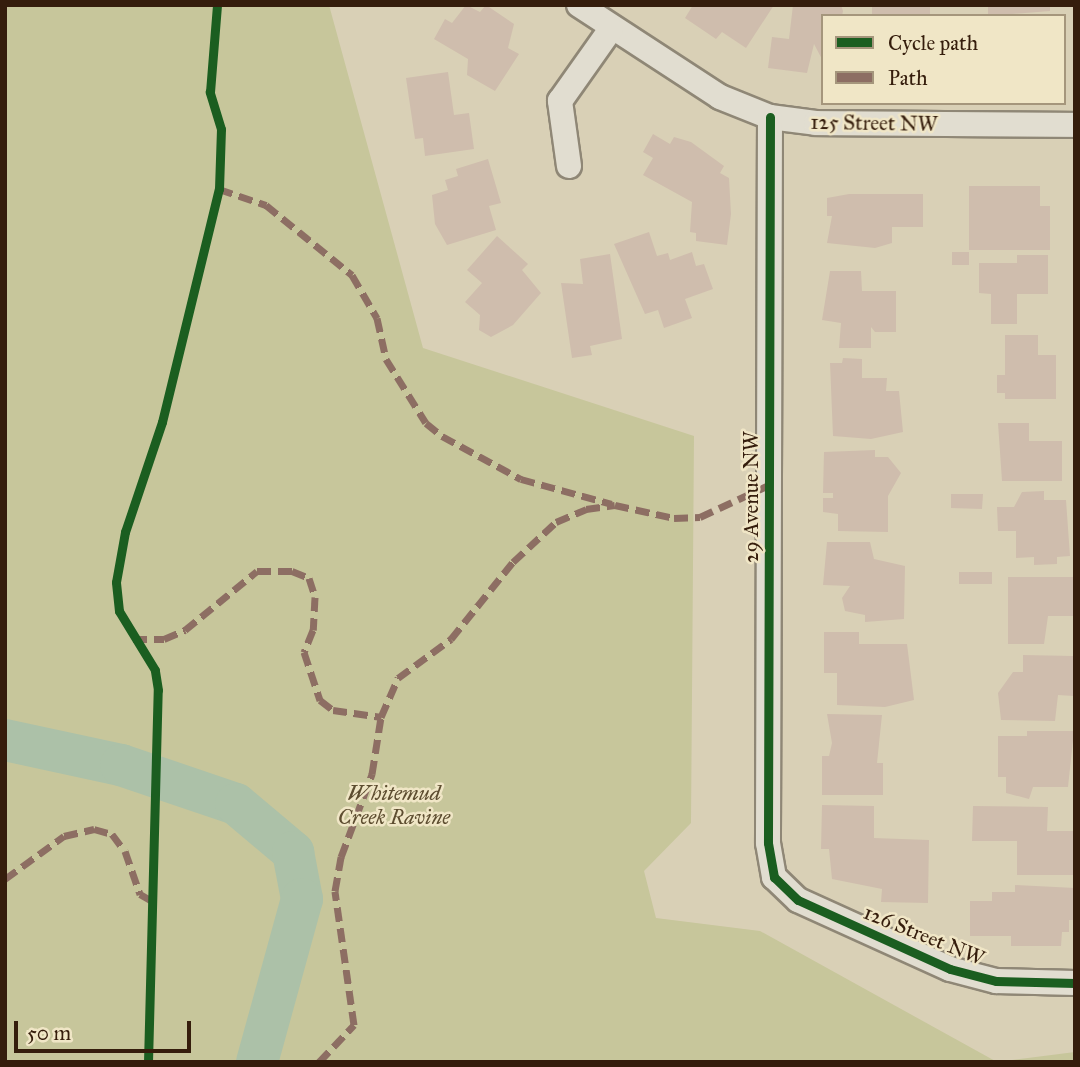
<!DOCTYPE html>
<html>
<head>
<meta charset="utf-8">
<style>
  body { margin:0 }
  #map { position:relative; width:1080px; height:1067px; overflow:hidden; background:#d9d0b6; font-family:"IM FELL Great Primer",serif }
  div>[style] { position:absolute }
  .green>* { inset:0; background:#c7c69b }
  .river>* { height:42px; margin:-21px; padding:0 21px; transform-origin:21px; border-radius:21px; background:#acc1a8 }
  .building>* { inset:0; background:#cfbdad }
  .roads { filter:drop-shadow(2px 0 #8f8776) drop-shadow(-2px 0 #8f8776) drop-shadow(0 2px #8f8776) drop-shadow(0 -2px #8f8776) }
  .street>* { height:24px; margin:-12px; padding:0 12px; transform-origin:12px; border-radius:12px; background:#e1ddd0 }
  .quiet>* { height:7px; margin-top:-3.5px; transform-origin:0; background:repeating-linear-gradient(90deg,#8d6e63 0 14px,transparent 0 21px) }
  .cycleway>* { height:9px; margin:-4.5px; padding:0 4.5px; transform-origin:4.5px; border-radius:4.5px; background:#1b5e20 }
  span { translate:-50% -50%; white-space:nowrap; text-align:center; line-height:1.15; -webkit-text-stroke:5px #f0e6c6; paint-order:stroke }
  .street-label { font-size:21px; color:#351d0c }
  .park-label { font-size:21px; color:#5d4d30; font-style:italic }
  .frame { position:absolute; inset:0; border:7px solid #351d0c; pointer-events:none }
  .legend { position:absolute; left:821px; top:14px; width:245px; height:91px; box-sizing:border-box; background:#f0e6c6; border:2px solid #a5967c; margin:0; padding:9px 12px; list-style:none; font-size:21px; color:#351d0c }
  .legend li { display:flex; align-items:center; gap:14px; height:35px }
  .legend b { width:35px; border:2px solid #a5967c }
  .scale { position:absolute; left:14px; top:1021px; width:177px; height:32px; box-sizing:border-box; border:4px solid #351d0c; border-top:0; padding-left:9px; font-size:21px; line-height:24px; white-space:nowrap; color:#351d0c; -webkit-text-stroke:5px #f0e6c6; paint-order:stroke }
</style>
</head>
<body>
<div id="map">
  <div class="green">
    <div style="clip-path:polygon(5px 5px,329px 5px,423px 348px,694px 436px,691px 823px,644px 871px,656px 918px,760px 931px,997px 1062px,1075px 1052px,1075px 1062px,5px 1062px)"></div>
  </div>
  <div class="river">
    <div style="left:5px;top:740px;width:119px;rotate:12.2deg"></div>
    <div style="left:121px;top:765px;width:121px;rotate:18.7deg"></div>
    <div style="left:236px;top:804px;width:75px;rotate:40.1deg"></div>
    <div style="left:293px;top:852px;width:48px;rotate:79.2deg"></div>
    <div style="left:302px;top:899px;width:169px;rotate:105.4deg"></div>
  </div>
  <div class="building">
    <div style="clip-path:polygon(466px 5px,480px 12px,486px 5px,514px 24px,508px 48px,519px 54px,495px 91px,467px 75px,468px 59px,434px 39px,445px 19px,452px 23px)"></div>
    <div style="clip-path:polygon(693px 5px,774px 5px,746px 48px,722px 32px,716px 39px,685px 18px)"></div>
    <div style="clip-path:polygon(793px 5px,841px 5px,843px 11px,842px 16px,823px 16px,823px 61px,814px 44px,807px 73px,768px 68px,772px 37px,789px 39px)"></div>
    <div style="clip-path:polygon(872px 5px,930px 5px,930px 16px,872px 16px)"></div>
    <div style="clip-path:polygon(988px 5px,1050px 5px,1050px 11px,988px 16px)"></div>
    <div style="clip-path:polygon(448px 72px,454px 115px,469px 113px,474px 149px,425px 156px,423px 138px,415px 139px,406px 78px)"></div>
    <div style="clip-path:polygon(653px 134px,670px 144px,674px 137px,691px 142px,724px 166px,720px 173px,729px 178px,731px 214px,727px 245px,696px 241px,696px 233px,690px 232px,692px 202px,643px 175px,653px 158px,643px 152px)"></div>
    <div style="clip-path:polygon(488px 159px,501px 203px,489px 206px,496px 230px,447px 245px,435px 224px,432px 195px,448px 190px,445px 180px,458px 176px,456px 169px)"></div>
    <div style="clip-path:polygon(969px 186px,1040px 186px,1040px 206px,1050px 206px,1050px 250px,969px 250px)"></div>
    <div style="clip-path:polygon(849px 194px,923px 194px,923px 227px,892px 227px,892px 243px,875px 248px,827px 243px,832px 216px,827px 216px,827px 198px)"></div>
    <div style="clip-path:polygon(649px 232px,657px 256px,668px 253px,670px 260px,692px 252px,696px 266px,704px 264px,713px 289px,685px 299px,692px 318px,664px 328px,658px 310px,645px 314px,614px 244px)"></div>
    <div style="clip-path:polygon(497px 236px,528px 264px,522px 270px,541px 293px,513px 325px,491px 337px,479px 330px,480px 315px,465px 302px,482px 283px,467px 270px)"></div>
    <div style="clip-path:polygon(952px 252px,969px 252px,969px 265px,952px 265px)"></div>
    <div style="clip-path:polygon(610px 254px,622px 339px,590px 346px,592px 355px,572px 358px,561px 283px,583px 284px,580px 259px)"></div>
    <div style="clip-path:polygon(1017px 255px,1048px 255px,1048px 294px,1017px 294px,1017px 324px,991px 324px,991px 294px,979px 293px,979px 263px,1017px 263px)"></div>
    <div style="clip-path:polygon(830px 271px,861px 271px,862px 291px,896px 291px,896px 332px,875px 332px,871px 327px,871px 348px,839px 348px,841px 323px,822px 320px)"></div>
    <div style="clip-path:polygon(1005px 335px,1038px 335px,1038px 355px,1056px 355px,1056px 399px,1005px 399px,1005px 393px,997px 393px,997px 375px,1005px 375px)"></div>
    <div style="clip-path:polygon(843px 358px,862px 359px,862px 378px,887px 378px,886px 391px,899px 391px,903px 432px,871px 439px,833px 436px,830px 363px,842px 363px)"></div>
    <div style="clip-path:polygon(998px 423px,1029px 423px,1029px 441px,1062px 441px,1062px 481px,1002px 481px)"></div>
    <div style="clip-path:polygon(875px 450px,875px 457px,888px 457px,901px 473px,888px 496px,888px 532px,838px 531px,838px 514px,823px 512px,823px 498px,833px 498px,833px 493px,823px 493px,824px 452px)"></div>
    <div style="clip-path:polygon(1044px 491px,1044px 500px,1066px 500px,1070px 556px,1057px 557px,1057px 564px,1034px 565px,1034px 557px,1016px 558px,1016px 531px,998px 531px,997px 507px,1014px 507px,1022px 492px)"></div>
    <div style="clip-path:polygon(951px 494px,983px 494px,982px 509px,951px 508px)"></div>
    <div style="clip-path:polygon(827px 542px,870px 542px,874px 559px,905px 566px,904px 619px,865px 622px,865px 615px,845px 611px,842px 598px,850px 586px,823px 585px)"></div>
    <div style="clip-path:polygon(959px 572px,992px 572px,992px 584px,959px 584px)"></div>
    <div style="clip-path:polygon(1008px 577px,1073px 577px,1073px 616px,1048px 616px,1044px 644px,1008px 644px)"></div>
    <div style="clip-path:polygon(824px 632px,859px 632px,859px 644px,907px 644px,914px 700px,885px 707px,837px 705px,837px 673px,824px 673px)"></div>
    <div style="clip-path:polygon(1023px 655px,1073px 656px,1074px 696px,1058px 695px,1055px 721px,1001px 720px,998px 693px,1013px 672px,1023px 672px)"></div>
    <div style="clip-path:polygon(827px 714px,882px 715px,877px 763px,883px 763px,883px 795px,822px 795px,822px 756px,829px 756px,832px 743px)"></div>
    <div style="clip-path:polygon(1027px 731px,1074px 731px,1068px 787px,1033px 787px,1029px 799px,1006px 793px,1006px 777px,998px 777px,998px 736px,1027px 736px)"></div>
    <div style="clip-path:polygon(822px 805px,874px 806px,874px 838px,929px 840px,928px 903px,881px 902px,882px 889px,832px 879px,829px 849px,821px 849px)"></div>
    <div style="clip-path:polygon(973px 806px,1048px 807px,1047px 831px,1075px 831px,1075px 875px,1017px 875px,1017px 841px,972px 841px)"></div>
    <div style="clip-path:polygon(1015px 885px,1075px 888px,1075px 920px,1069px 920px,1069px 932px,1062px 932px,1061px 946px,1011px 946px,1011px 936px,970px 936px,970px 901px,992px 901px,992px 892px,1015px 892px)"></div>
  </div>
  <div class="roads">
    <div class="street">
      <div style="left:579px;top:5px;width:168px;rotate:33.1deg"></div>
      <div style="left:720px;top:97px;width:54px;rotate:21.8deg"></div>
      <div style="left:770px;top:117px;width:46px;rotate:7.4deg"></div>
      <div style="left:816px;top:123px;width:259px;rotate:0.4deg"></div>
      <div style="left:770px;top:117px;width:726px;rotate:90.16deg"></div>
      <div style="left:768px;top:843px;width:35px;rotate:80deg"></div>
      <div style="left:774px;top:877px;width:33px;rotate:44deg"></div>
      <div style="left:798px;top:900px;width:167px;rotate:24.4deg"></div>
      <div style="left:950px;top:969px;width:48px;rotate:14.6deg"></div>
      <div style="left:996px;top:981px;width:79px;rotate:1.5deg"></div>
      <div style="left:569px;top:166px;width:66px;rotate:-97.9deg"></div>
      <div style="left:560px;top:101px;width:88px;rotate:-54.7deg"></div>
    </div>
  </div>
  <div class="quiet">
    <div style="left:219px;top:189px;width:50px;rotate:18.8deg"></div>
    <div style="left:266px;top:205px;width:111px;rotate:39.1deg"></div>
    <div style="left:352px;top:275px;width:50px;rotate:59.8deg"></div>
    <div style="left:377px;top:318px;width:42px;rotate:77.6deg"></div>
    <div style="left:386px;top:359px;width:75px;rotate:58deg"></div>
    <div style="left:426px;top:423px;width:21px;rotate:39deg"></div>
    <div style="left:442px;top:436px;width:90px;rotate:28.6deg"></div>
    <div style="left:521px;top:479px;width:94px;rotate:15.4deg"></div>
    <div style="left:133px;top:639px;width:31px"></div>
    <div style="left:164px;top:639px;width:23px;rotate:-23deg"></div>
    <div style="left:185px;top:630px;width:93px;rotate:-39.3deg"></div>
    <div style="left:257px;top:571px;width:35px"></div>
    <div style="left:292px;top:571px;width:18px;rotate:22deg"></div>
    <div style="left:309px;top:578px;width:20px;rotate:72deg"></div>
    <div style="left:315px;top:597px;width:33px;rotate:93deg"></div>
    <div style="left:313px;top:630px;width:24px;rotate:112deg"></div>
    <div style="left:304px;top:652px;width:51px;rotate:71.6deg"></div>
    <div style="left:320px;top:700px;width:16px;rotate:38deg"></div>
    <div style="left:333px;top:710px;width:49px;rotate:8.3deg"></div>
    <div style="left:5px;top:879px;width:73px;rotate:-36.1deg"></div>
    <div style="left:64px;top:836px;width:31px;rotate:-13deg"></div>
    <div style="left:94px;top:829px;width:19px;rotate:16deg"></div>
    <div style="left:112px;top:834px;width:21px;rotate:53deg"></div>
    <div style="left:125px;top:851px;width:46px;rotate:70.8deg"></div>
    <div style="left:140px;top:894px;width:16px;rotate:30deg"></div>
    <div style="left:319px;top:1062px;width:51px;rotate:-46.6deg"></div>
    <div style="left:354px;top:1025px;width:135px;rotate:-98.1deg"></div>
    <div style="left:335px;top:891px;width:35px;rotate:-80deg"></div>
    <div style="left:341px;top:857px;width:89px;rotate:-69.5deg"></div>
    <div style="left:372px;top:774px;width:58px;rotate:-81deg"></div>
    <div style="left:381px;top:717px;width:43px;rotate:-66.4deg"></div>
    <div style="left:398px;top:678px;width:66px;rotate:-36.3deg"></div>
    <div style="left:451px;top:639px;width:99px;rotate:-51.2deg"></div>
    <div style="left:513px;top:562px;width:59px;rotate:-42.9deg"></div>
    <div style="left:556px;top:522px;width:33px;rotate:-23deg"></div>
    <div style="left:586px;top:509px;width:29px;rotate:-8deg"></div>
    <div style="left:615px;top:505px;width:60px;rotate:12.4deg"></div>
    <div style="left:674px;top:518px;width:26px;rotate:-2deg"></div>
    <div style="left:700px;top:517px;width:76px;rotate:-24.9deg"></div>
  </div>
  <div class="cycleway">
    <div style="left:770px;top:117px;width:726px;rotate:90.16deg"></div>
    <div style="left:768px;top:843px;width:35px;rotate:80deg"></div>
    <div style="left:774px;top:877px;width:33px;rotate:44deg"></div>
    <div style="left:798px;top:900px;width:167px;rotate:24.4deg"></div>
    <div style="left:950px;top:969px;width:48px;rotate:14.6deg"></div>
    <div style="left:996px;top:981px;width:79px;rotate:1.5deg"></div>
    <div style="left:148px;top:1062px;width:372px;rotate:-88.5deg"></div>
    <div style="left:158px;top:690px;width:20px;rotate:-99deg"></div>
    <div style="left:155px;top:670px;width:69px;rotate:-121.4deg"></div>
    <div style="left:119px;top:611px;width:29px;rotate:-96deg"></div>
    <div style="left:116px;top:582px;width:51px;rotate:-79.8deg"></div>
    <div style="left:125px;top:532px;width:116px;rotate:-71.4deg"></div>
    <div style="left:162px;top:422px;width:240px;rotate:-76.3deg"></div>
    <div style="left:219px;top:189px;width:60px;rotate:-88.1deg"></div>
    <div style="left:221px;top:129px;width:39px;rotate:-107deg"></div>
    <div style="left:210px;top:92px;width:87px;rotate:-85.4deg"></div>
  </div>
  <div class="street-label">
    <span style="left:874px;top:123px;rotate:1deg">125 Street NW</span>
    <span style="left:751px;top:497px;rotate:-90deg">29 Avenue NW</span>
    <span style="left:924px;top:935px;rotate:22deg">126 Street NW</span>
  </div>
  <div class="park-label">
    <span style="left:394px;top:805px">Whitemud<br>Creek Ravine</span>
  </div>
  <div class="frame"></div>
  <ul class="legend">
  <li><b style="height:9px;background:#1b5e20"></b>Cycle path</li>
  <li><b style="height:9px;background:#8d6e63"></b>Path</li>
  </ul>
  <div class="scale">50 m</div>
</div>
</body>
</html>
